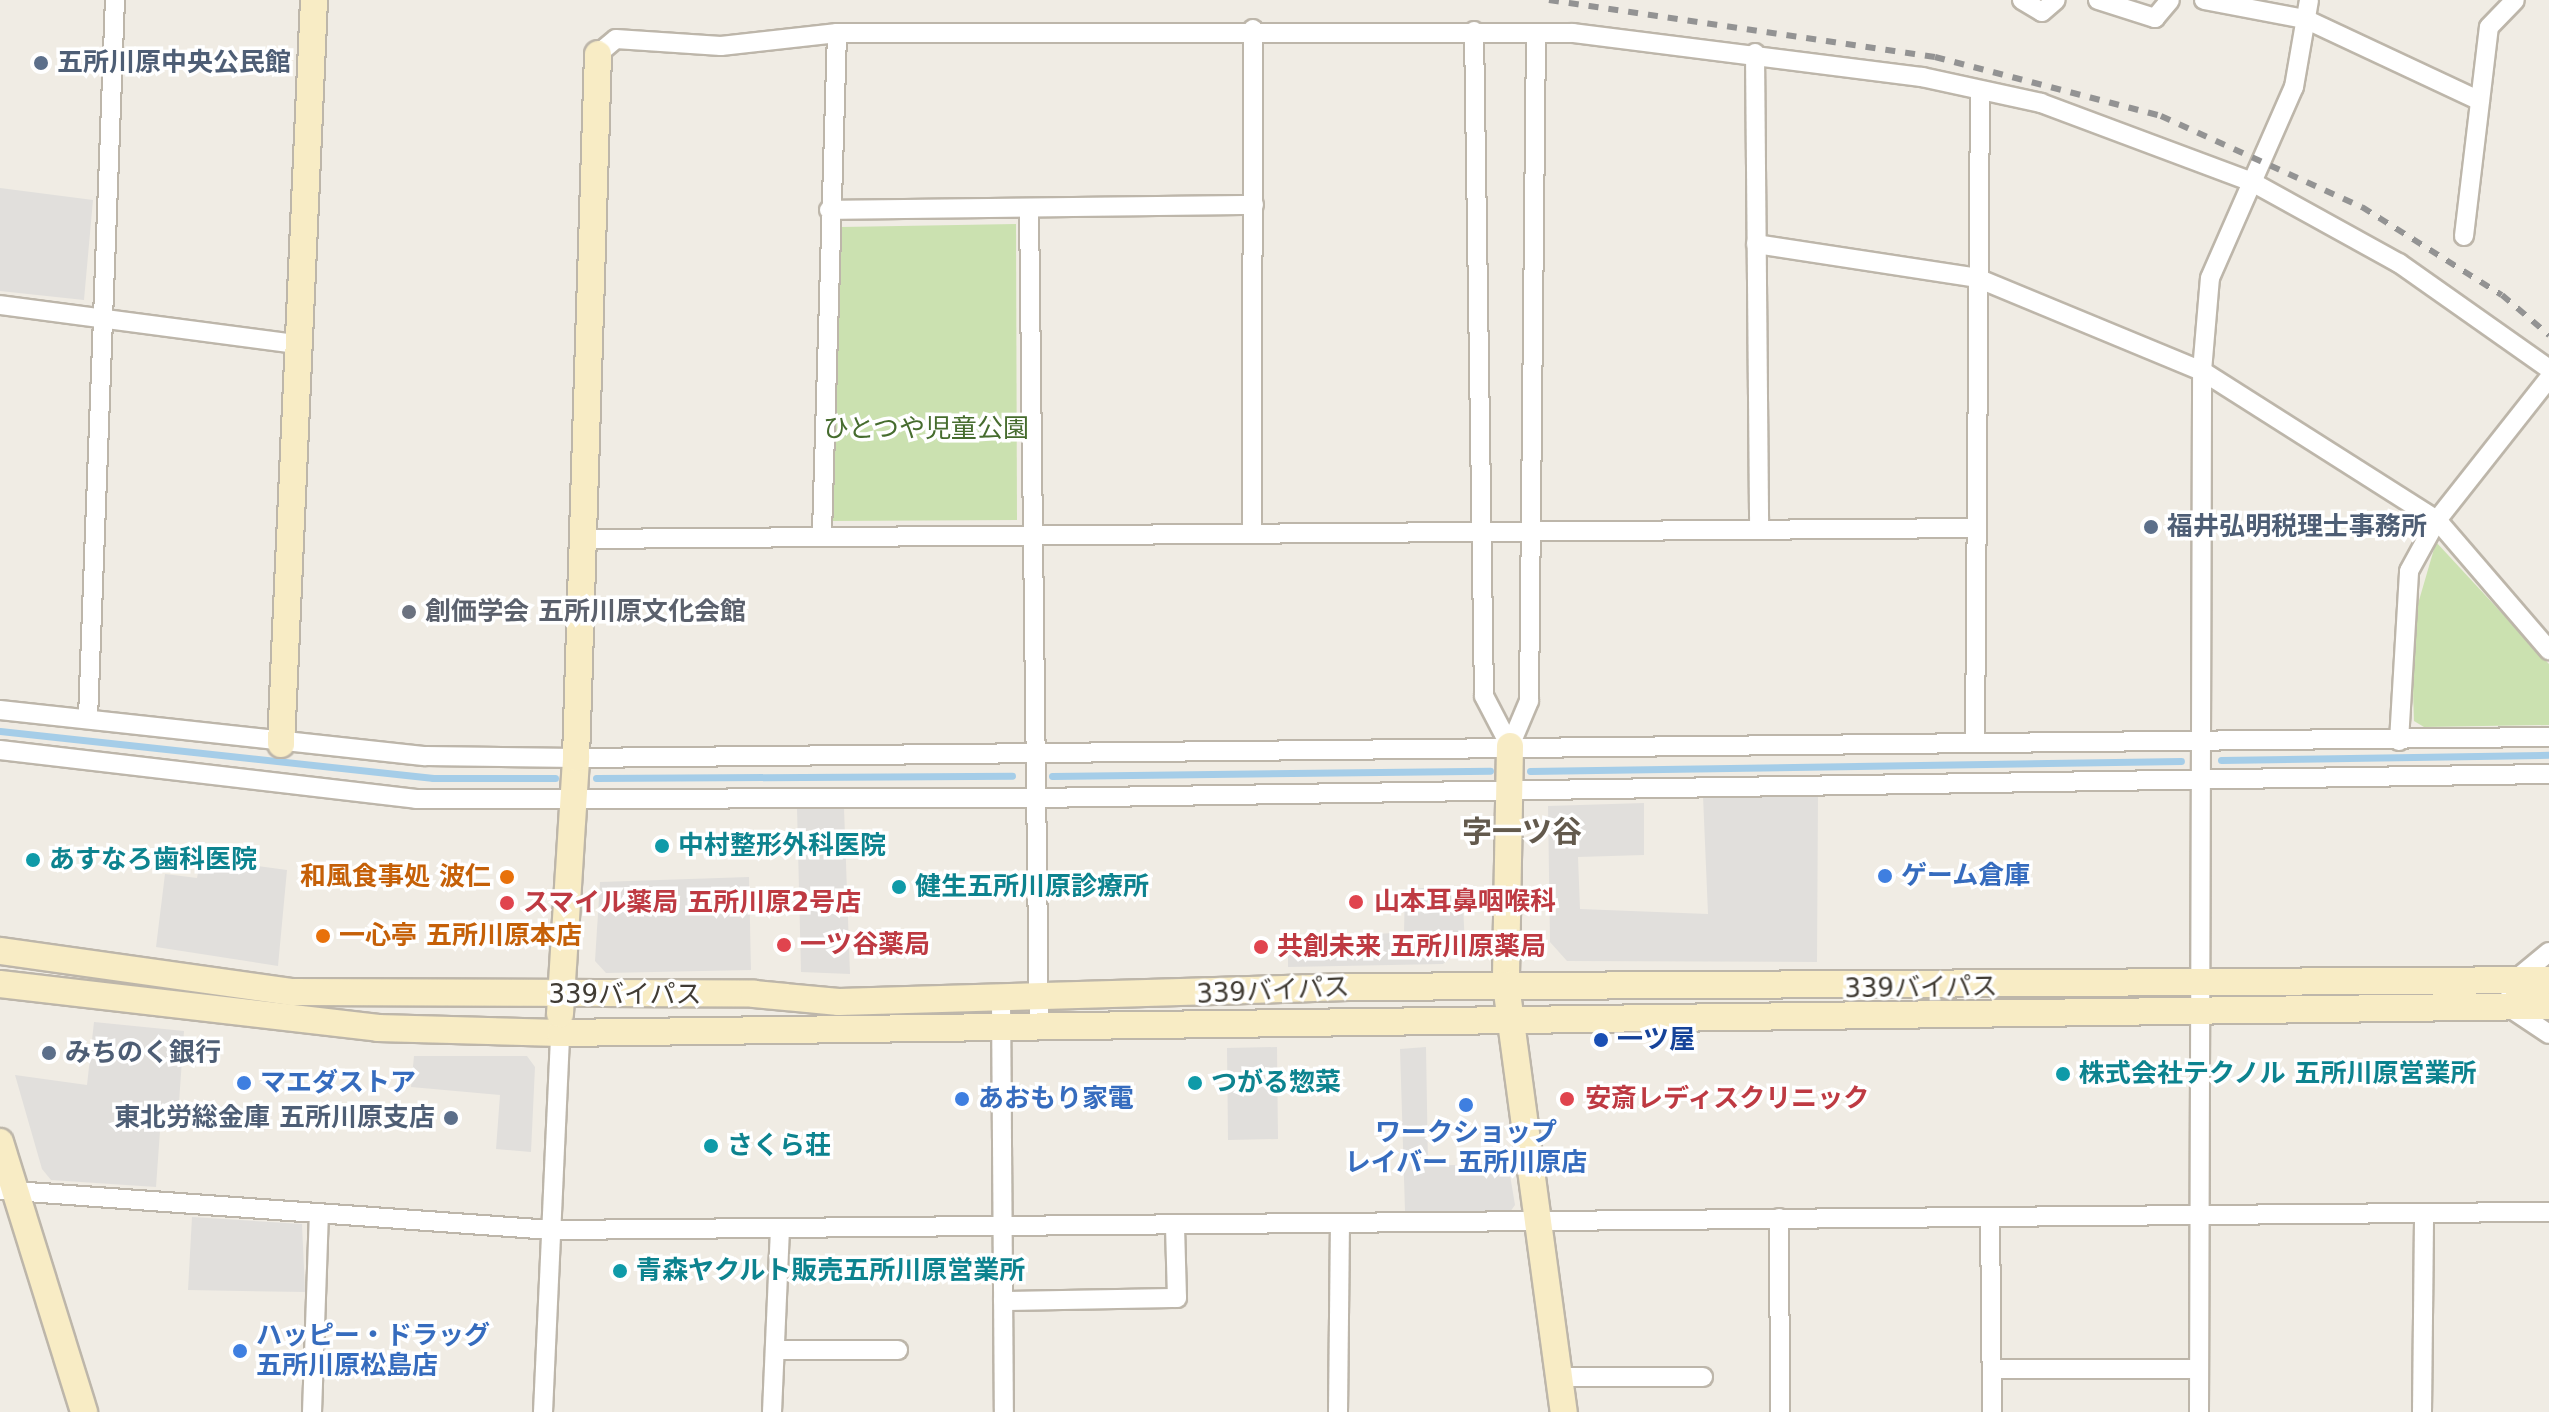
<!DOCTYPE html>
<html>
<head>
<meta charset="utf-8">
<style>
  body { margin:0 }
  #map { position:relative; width:2549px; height:1412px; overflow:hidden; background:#f0ece4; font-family:"DejaVu Sans","Noto Sans JP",sans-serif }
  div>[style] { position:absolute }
  .green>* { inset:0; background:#cbe1b0 }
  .parking>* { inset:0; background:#e1dfdc }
  .stream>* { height:7px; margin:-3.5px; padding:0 3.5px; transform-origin:3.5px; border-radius:3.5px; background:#a5cde8 }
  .roads { filter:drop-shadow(2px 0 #bdb6aa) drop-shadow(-2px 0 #bdb6aa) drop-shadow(0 2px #bdb6aa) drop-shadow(0 -2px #bdb6aa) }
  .street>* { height:18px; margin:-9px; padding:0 9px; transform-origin:9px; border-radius:9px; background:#fff }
  .secondary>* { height:26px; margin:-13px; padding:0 13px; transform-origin:13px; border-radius:13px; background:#f8ecc5 }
  .rail>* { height:6px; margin-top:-3px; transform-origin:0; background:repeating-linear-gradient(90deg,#939393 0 10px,transparent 0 20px) }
  .dots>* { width:22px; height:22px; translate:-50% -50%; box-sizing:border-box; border:4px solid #fff; border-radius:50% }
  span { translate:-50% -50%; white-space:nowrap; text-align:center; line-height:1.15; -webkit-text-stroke:7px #fff; paint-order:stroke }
  .service-label { font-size:26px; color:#4e5e75; font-weight:700 }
  .left { translate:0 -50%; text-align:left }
  .right { translate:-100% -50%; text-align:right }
  .park-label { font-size:26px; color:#466c2e }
  .worship-label { font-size:26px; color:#5b616d; font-weight:700 }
  .culture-label { font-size:26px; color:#0d838f; font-weight:700 }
  .shop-label { font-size:26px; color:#366cbe; font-weight:700 }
  .food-label { font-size:26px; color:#c56008; font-weight:700 }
  .health-label { font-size:26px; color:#be3a42; font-weight:700 }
  .street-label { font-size:26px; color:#413c34 }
  .transit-label { font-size:26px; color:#164399; font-weight:700 }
  .quarter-label { font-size:30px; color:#635a4d; font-weight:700 }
</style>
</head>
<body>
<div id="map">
  <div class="green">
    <div style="clip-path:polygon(1016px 224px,1017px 520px,832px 521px,841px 227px)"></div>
    <div style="clip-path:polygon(2436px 542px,2549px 664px,2549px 725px,2424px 727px,2414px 721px,2411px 628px)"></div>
  </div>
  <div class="parking">
    <div style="clip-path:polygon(0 188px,93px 200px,84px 300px,0 291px)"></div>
    <div style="clip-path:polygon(1703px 796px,1818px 796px,1817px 962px,1567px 961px,1550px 942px,1548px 806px,1644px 803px,1644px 855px,1578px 857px,1580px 909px,1708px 914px)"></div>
    <div style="clip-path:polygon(797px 808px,844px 808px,850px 974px,801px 972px)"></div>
    <div style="clip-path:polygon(201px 858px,287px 870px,278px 966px,156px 947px,165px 874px,197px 878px)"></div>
    <div style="clip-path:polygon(749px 877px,751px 970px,606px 973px,595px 961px,600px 882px)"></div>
    <div style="clip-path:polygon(1462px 886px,1465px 945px,1443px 964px,1288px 967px,1288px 941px,1404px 932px,1405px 889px)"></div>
    <div style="clip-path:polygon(94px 1022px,184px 1031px,178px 1117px,161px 1117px,156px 1187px,51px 1180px,42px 1169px,15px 1075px,87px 1085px)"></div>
    <div style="clip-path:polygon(1277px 1047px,1278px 1139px,1228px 1140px,1227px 1048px)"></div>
    <div style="clip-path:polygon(1426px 1047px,1428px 1166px,1508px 1163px,1515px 1205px,1510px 1212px,1405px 1211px,1400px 1049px)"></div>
    <div style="clip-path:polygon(414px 1056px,527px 1056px,535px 1067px,531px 1152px,496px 1149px,500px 1095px,411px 1087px)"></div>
    <div style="clip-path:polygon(192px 1217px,302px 1224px,305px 1292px,188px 1290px)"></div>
  </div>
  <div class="stream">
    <div style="left:0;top:731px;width:436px;rotate:6.2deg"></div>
    <div style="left:433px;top:778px;width:122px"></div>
    <div style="left:2221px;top:760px;width:328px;rotate:-0.9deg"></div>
    <div style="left:1530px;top:771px;width:651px;rotate:-0.88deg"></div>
    <div style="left:1052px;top:776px;width:438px;rotate:-0.7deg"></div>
    <div style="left:596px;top:778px;width:416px;rotate:-0.3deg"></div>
  </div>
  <div class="roads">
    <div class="street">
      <div style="left:2022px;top:0;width:23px;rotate:31deg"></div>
      <div style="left:2042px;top:12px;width:18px;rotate:-41deg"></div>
      <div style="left:2098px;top:0;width:60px;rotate:17.5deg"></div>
      <div style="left:2155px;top:18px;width:23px;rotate:-50deg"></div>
      <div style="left:2204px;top:0;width:103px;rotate:10.7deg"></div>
      <div style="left:2305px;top:19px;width:193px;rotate:25.1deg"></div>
      <div style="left:1474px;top:31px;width:665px;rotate:89.14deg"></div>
      <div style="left:1484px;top:696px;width:56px;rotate:62.5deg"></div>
      <div style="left:1755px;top:53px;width:477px;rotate:89.5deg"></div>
      <div style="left:598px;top:54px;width:23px;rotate:-40deg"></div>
      <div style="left:616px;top:39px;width:105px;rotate:3.8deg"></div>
      <div style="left:721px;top:46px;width:117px;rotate:-6.4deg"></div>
      <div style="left:837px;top:33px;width:736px"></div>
      <div style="left:1573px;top:33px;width:352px;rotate:7.2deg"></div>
      <div style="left:1922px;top:77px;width:122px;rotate:12.3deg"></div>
      <div style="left:2041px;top:103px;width:225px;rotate:20.5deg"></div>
      <div style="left:2252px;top:182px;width:168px;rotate:28.9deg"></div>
      <div style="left:2399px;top:263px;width:184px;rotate:35.2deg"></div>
      <div style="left:1029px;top:208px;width:816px;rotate:89.3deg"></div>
      <div style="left:829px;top:210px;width:425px;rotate:-0.7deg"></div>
      <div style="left:2464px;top:236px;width:210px;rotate:-83.2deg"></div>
      <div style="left:2489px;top:27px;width:37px;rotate:-46deg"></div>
      <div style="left:1756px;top:244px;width:224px;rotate:8.7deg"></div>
      <div style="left:1977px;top:278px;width:243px;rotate:22.5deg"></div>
      <div style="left:2202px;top:371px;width:278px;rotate:32.4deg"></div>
      <div style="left:2437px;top:520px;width:172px;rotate:49.3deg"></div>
      <div style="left:0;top:305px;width:298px;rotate:7.5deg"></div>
      <div style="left:1252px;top:529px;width:500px;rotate:-89.89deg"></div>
      <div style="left:822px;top:533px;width:500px;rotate:-88.28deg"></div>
      <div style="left:581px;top:539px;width:1395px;rotate:-0.45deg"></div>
      <div style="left:0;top:710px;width:428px;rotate:6.2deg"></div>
      <div style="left:426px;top:756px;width:150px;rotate:0.8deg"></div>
      <div style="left:576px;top:758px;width:1973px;rotate:-0.61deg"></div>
      <div style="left:88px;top:718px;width:719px;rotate:-87.85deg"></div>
      <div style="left:2399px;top:741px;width:170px;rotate:-86.6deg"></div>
      <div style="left:2409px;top:571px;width:58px;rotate:-61.2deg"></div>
      <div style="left:2437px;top:520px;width:181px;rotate:-51.7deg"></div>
      <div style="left:1975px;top:742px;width:651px;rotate:-89.56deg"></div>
      <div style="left:1510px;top:746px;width:49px;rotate:-67.1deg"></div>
      <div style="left:1529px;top:701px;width:666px;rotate:-89.4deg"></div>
      <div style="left:0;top:750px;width:419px;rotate:6.7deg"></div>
      <div style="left:416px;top:799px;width:620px;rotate:-0.09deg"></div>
      <div style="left:1036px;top:798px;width:1513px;rotate:-0.91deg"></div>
      <div style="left:2549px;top:952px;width:44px;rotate:140.5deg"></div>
      <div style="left:2515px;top:980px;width:27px;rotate:107deg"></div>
      <div style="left:2507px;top:1006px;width:50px;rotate:33.7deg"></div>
      <div style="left:1001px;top:999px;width:413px;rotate:89.6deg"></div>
      <div style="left:0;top:1190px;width:552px;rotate:4.15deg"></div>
      <div style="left:551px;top:1230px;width:1998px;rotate:-0.52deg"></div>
      <div style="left:1990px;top:1217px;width:195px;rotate:89.4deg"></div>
      <div style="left:1779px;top:1218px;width:194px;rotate:89.7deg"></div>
      <div style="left:1003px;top:1301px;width:174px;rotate:-1deg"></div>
      <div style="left:1177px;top:1298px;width:71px;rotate:-91.6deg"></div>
      <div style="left:775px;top:1350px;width:123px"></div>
      <div style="left:1992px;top:1369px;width:207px"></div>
      <div style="left:1559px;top:1377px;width:144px"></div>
      <div style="left:312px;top:1412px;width:196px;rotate:-88deg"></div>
      <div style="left:543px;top:1412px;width:379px;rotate:-87.4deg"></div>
      <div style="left:772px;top:1412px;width:182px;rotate:-87.5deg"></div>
      <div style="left:1338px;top:1412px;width:186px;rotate:-89.4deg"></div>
      <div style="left:2199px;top:1412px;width:1041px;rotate:-89.83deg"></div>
      <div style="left:2202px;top:371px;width:93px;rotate:-85.1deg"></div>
      <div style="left:2210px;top:278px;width:209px;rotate:-66.3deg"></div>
      <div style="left:2294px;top:87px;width:88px;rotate:-80.2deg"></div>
      <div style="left:2422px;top:1412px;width:198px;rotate:-89.4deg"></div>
    </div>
    <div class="secondary">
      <div style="left:281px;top:744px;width:745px;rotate:-87.46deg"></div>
      <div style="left:1510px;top:746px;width:239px;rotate:91deg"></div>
      <div style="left:1506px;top:985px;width:431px;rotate:82.3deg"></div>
      <div style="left:0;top:951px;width:295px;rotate:8deg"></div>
      <div style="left:292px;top:992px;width:462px;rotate:0.2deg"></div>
      <div style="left:754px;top:994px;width:85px;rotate:5.4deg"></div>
      <div style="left:839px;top:1002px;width:509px;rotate:-1.69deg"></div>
      <div style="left:1348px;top:987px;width:1201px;rotate:-0.33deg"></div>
      <div style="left:0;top:984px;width:381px;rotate:6.6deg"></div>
      <div style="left:378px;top:1028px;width:182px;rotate:1.6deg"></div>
      <div style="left:560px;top:1033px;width:1989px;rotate:-0.78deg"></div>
      <div style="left:560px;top:1014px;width:256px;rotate:-86.4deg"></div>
      <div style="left:576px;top:758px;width:704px;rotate:-88.21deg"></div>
      <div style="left:0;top:1142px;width:283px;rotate:72.7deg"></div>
    </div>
  </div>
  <div class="rail">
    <div style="left:1549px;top:0;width:390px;rotate:8.4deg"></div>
    <div style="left:1935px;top:57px;width:234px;rotate:14.6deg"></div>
    <div style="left:2161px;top:116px;width:221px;rotate:24.4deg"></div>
    <div style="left:2362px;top:207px;width:165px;rotate:32.2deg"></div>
    <div style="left:2502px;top:295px;width:62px;rotate:40.4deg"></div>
  </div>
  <div class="dots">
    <div style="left:41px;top:63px;background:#5c6f8a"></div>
    <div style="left:2151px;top:527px;background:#5c6f8a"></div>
    <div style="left:409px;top:612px;background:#6b7280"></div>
    <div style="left:662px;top:846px;background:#0f9aa8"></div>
    <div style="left:33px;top:860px;background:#0f9aa8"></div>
    <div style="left:1885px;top:876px;background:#3f7fe0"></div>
    <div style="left:507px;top:877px;background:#e8710a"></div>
    <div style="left:899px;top:887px;background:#0f9aa8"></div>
    <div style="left:1356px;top:902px;background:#e0444e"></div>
    <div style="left:507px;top:903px;background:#e0444e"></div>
    <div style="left:323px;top:936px;background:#e8710a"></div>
    <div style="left:784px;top:945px;background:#e0444e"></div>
    <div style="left:1261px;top:947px;background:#e0444e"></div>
    <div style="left:1601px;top:1040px;background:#1a4fb4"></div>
    <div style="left:49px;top:1053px;background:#5c6f8a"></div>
    <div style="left:2063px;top:1074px;background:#0f9aa8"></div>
    <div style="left:244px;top:1083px;background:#3f7fe0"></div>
    <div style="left:1195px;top:1083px;background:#0f9aa8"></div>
    <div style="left:962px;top:1099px;background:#3f7fe0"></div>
    <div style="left:1567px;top:1099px;background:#e0444e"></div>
    <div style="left:1466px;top:1105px;background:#3f7fe0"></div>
    <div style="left:451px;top:1118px;background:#5c6f8a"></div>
    <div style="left:711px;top:1146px;background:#0f9aa8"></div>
    <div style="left:620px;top:1271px;background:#0f9aa8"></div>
    <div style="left:240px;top:1351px;background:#3f7fe0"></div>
  </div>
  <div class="service-label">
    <span class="left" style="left:57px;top:63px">五所川原中央公民館</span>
    <span class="left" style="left:2167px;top:527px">福井弘明税理士事務所</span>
    <span class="left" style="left:65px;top:1053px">みちのく銀行</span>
    <span class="right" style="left:435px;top:1118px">東北労総金庫 五所川原支店</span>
  </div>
  <div class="park-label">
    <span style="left:926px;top:429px">ひとつや児童公園</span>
  </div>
  <div class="worship-label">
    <span class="left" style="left:425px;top:612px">創価学会 五所川原文化会館</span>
  </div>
  <div class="culture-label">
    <span class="left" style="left:678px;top:846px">中村整形外科医院</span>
    <span class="left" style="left:49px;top:860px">あすなろ歯科医院</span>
    <span class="left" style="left:915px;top:887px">健生五所川原診療所</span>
    <span class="left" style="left:2079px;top:1074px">株式会社テクノル 五所川原営業所</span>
    <span class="left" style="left:1211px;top:1083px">つがる惣菜</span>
    <span class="left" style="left:727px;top:1146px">さくら荘</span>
    <span class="left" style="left:636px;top:1271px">青森ヤクルト販売五所川原営業所</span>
  </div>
  <div class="shop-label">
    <span class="left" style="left:1901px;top:876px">ゲーム倉庫</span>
    <span class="left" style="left:260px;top:1083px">マエダストア</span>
    <span class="left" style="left:978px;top:1099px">あおもり家電</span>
    <span style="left:1466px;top:1148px">ワークショップ<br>レイバー 五所川原店</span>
    <span class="left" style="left:256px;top:1351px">ハッピー・ドラッグ<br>五所川原松島店</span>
  </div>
  <div class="food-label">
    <span class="right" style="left:491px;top:877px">和風食事処 波仁</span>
    <span class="left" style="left:339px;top:936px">一心亭 五所川原本店</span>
  </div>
  <div class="health-label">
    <span class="left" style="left:1374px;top:902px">山本耳鼻咽喉科</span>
    <span class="left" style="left:523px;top:903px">スマイル薬局 五所川原2号店</span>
    <span class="left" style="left:800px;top:945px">一ツ谷薬局</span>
    <span class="left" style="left:1277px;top:947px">共創未来 五所川原薬局</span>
    <span class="left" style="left:1585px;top:1099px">安斎レディスクリニック</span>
  </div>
  <div class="street-label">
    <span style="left:1921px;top:988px;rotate:-1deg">339バイパス</span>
    <span style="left:1273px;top:991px;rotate:-3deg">339バイパス</span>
    <span style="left:625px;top:995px">339バイパス</span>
  </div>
  <div class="transit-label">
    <span class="left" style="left:1617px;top:1040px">一ツ屋</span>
  </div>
  <div class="quarter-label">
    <span style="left:1522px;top:832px">字一ツ谷</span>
  </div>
</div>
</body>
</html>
